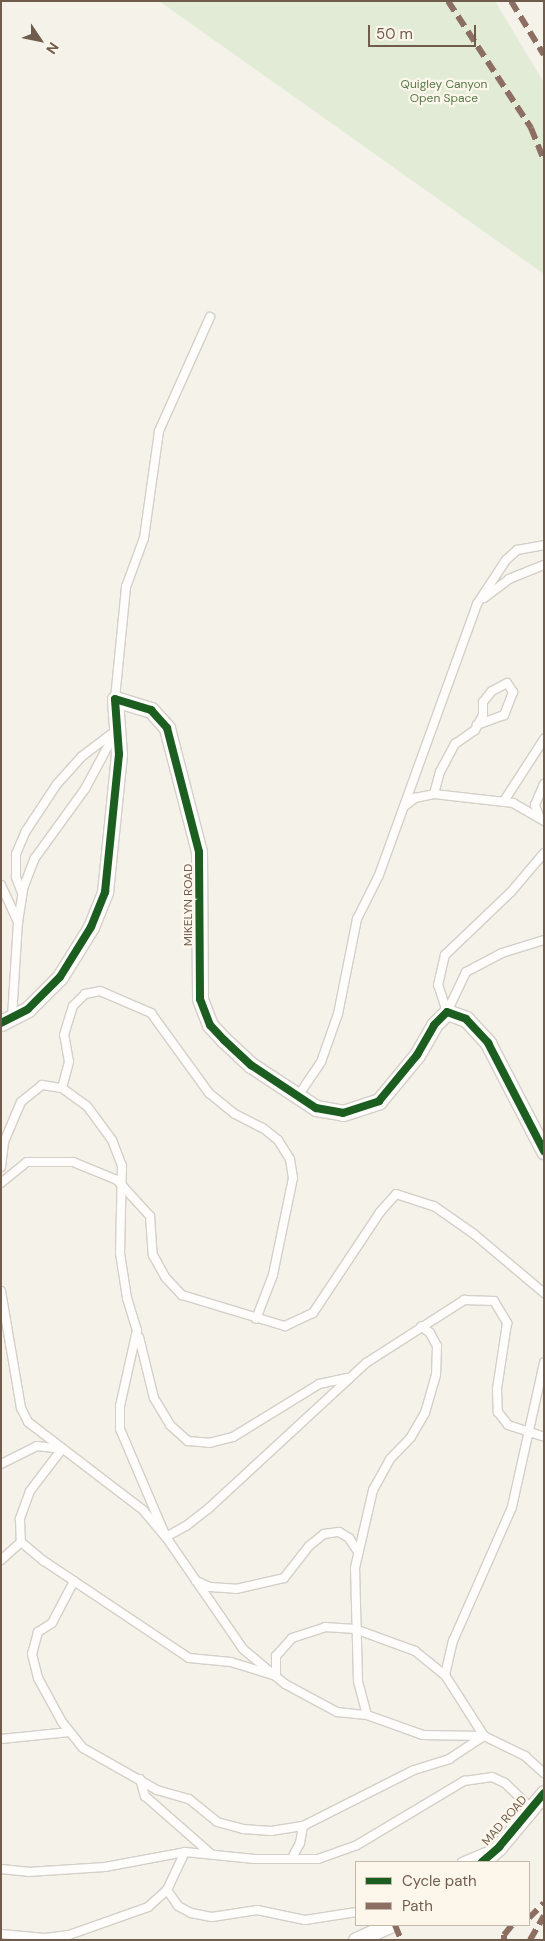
<!DOCTYPE html>
<style>
body{margin:0}
#map{position:relative;width:545px;height:1941px;overflow:hidden;background:#f5f2ea;font-family:"DM Sans",sans-serif}
div>[style]{position:absolute}
.green>*{inset:0;background:#e1ebd6}
.roads{filter:drop-shadow(1px 0 #d4cfc8) drop-shadow(-1px 0 #d4cfc8) drop-shadow(0 1px #d4cfc8) drop-shadow(0 -1px #d4cfc8)}
.service>*{height:8px;margin:-4px;padding:0 4px;transform-origin:4px;border-radius:4px;background:#fefdfc}
.minor>*{height:15px;margin:-7.5px;padding:0 7.5px;transform-origin:7.5px;border-radius:7.5px;background:#fefdfc}
.quiet>*{height:6px;margin-top:-3px;transform-origin:0;background:repeating-linear-gradient(90deg,#8d6e63 0 12px,transparent 0 18px)}
.cycleway>*{height:8px;margin:-4px;padding:0 4px;transform-origin:4px;border-radius:4px;background:#1b5e20}
span{translate:-50% -50%;white-space:nowrap;text-align:center;line-height:1.15;-webkit-text-stroke:4.5px #fdf7eb;paint-order:stroke}
.park-label{font-size:12px;color:#547a49}
.street-label{font-size:12px;color:#705c4d}
.frame{position:absolute;inset:0;border:2px solid #705c4d;pointer-events:none}
.legend{position:absolute;left:355px;top:1861px;width:175px;height:65px;box-sizing:border-box;background:#fdf7eb;border:1px solid #c5b9ac;margin:0;padding:6px 9px;list-style:none;font-size:15px;color:#705c4d}
.legend li{display:flex;align-items:center;gap:10px;height:25px}
.legend b{width:25px;border:1px solid #c5b9ac}
.north{position:absolute;left:15px;top:15px;width:50px;height:50px;-webkit-text-stroke:4px #fdf7eb;paint-order:stroke;rotate:124deg;font-size:14px;font-weight:700;line-height:20px;text-align:center;color:#705c4d}
.north::after{content:'';display:block;margin:auto;width:18px;height:22px;background:#705c4d;clip-path:polygon(50% 0,100% 100%,50% 72%,0 100%)}
.scale{position:absolute;left:368px;top:25px;width:108px;height:22px;box-sizing:border-box;border:2px solid #705c4d;border-top:0;padding-left:6px;font-size:15px;line-height:18px;white-space:nowrap;color:#705c4d;-webkit-text-stroke:4px #fdf7eb;paint-order:stroke}
</style>
<div id="map">
<div class="green">
<div style="clip-path:polygon(159px 1px,495px 1px,544px 83px,544px 274px)"></div>
</div>
<div class="roads">
<div class="service">
<div style="left:484px;top:598px;width:31px;rotate:-37deg"></div>
<div style="left:509px;top:579px;width:38px;rotate:-22deg"></div>
<div style="left:115px;top:699px;width:113px;rotate:-84.4deg"></div>
<div style="left:126px;top:587px;width:52px;rotate:-69.8deg"></div>
<div style="left:144px;top:538px;width:108px;rotate:-82deg"></div>
<div style="left:159px;top:431px;width:125px;rotate:-65.9deg"></div>
<div style="left:434px;top:794px;width:23px;rotate:-75deg"></div>
<div style="left:440px;top:772px;width:32px;rotate:-62deg"></div>
<div style="left:455px;top:744px;width:24px;rotate:-35deg"></div>
<div style="left:475px;top:730px;width:17px;rotate:-62deg"></div>
<div style="left:483px;top:715px;width:13px;rotate:-90deg"></div>
<div style="left:483px;top:702px;width:14px;rotate:-51deg"></div>
<div style="left:492px;top:691px;width:17px;rotate:-28deg"></div>
<div style="left:507px;top:683px;width:11px;rotate:56deg"></div>
<div style="left:513px;top:692px;width:25px;rotate:111deg"></div>
<div style="left:504px;top:715px;width:29px;rotate:160deg"></div>
<div style="left:504px;top:801px;width:74px;rotate:-57.2deg"></div>
<div style="left:405px;top:806px;width:13px;rotate:-39deg"></div>
<div style="left:415px;top:798px;width:19px;rotate:-12deg"></div>
<div style="left:434px;top:794px;width:80px;rotate:6.5deg"></div>
<div style="left:513px;top:803px;width:36px;rotate:30deg"></div>
<div style="left:539px;top:816px;width:12px;rotate:-110deg"></div>
<div style="left:535px;top:805px;width:23px;rotate:-67deg"></div>
<div style="left:1px;top:885px;width:41px;rotate:65.3deg"></div>
<div style="left:22px;top:893px;width:17px;rotate:-111deg"></div>
<div style="left:16px;top:877px;width:23px;rotate:-90deg"></div>
<div style="left:16px;top:854px;width:25px;rotate:-67deg"></div>
<div style="left:26px;top:831px;width:56px;rotate:-56.6deg"></div>
<div style="left:57px;top:784px;width:36px;rotate:-48deg"></div>
<div style="left:81px;top:757px;width:41px;rotate:-37.1deg"></div>
<div style="left:447px;top:1012px;width:28px;rotate:-108deg"></div>
<div style="left:438px;top:985px;width:31px;rotate:-77deg"></div>
<div style="left:445px;top:955px;width:91px;rotate:-43.7deg"></div>
<div style="left:511px;top:892px;width:51px;rotate:-49.8deg"></div>
<div style="left:447px;top:1012px;width:44px;rotate:-64.6deg"></div>
<div style="left:466px;top:972px;width:41px;rotate:-27.8deg"></div>
<div style="left:502px;top:953px;width:44px;rotate:-17.2deg"></div>
<div style="left:12px;top:1017px;width:95px;rotate:-86.4deg"></div>
<div style="left:18px;top:922px;width:36px;rotate:-81deg"></div>
<div style="left:24px;top:886px;width:30px;rotate:-69deg"></div>
<div style="left:35px;top:858px;width:85px;rotate:-54.1deg"></div>
<div style="left:85px;top:789px;width:64px;rotate:-61.8deg"></div>
<div style="left:62px;top:1088px;width:27px;rotate:-75deg"></div>
<div style="left:69px;top:1062px;width:27px;rotate:-100deg"></div>
<div style="left:64px;top:1035px;width:30px;rotate:-73deg"></div>
<div style="left:73px;top:1006px;width:17px;rotate:-45deg"></div>
<div style="left:85px;top:994px;width:15px;rotate:-11deg"></div>
<div style="left:100px;top:991px;width:56px;rotate:23.3deg"></div>
<div style="left:151px;top:1013px;width:99px;rotate:54.1deg"></div>
<div style="left:209px;top:1093px;width:33px;rotate:39deg"></div>
<div style="left:235px;top:1114px;width:31px;rotate:27deg"></div>
<div style="left:263px;top:1128px;width:19px;rotate:39deg"></div>
<div style="left:278px;top:1140px;width:22px;rotate:58deg"></div>
<div style="left:290px;top:1159px;width:19px;rotate:81deg"></div>
<div style="left:293px;top:1178px;width:99px;rotate:101.7deg"></div>
<div style="left:273px;top:1275px;width:47px;rotate:111.1deg"></div>
<div style="left:298px;top:1096px;width:41px;rotate:-55.9deg"></div>
<div style="left:321px;top:1062px;width:51px;rotate:-70.5deg"></div>
<div style="left:338px;top:1014px;width:97px;rotate:-78.7deg"></div>
<div style="left:357px;top:919px;width:49px;rotate:-63.4deg"></div>
<div style="left:379px;top:875px;width:288px;rotate:-70.1deg"></div>
<div style="left:477px;top:604px;width:53px;rotate:-56.6deg"></div>
<div style="left:506px;top:560px;width:15px;rotate:-42deg"></div>
<div style="left:517px;top:550px;width:27px;rotate:-10deg"></div>
<div style="left:1px;top:1167px;width:25px;rotate:-83deg"></div>
<div style="left:4px;top:1142px;width:43px;rotate:-67deg"></div>
<div style="left:21px;top:1102px;width:27px;rotate:-39deg"></div>
<div style="left:42px;top:1085px;width:20px;rotate:9deg"></div>
<div style="left:62px;top:1088px;width:31px;rotate:36deg"></div>
<div style="left:87px;top:1106px;width:42px;rotate:53.7deg"></div>
<div style="left:112px;top:1140px;width:28px;rotate:69deg"></div>
<div style="left:122px;top:1166px;width:87px;rotate:91.3deg"></div>
<div style="left:120px;top:1253px;width:46px;rotate:81.2deg"></div>
<div style="left:127px;top:1298px;width:34px;rotate:73deg"></div>
<div style="left:137px;top:1330px;width:78px;rotate:102.6deg"></div>
<div style="left:120px;top:1406px;width:23px;rotate:90deg"></div>
<div style="left:120px;top:1429px;width:117px;rotate:66.9deg"></div>
<div style="left:166px;top:1537px;width:23px;rotate:-29deg"></div>
<div style="left:186px;top:1526px;width:29px;rotate:-38deg"></div>
<div style="left:209px;top:1508px;width:214px;rotate:-42.7deg"></div>
<div style="left:366px;top:1363px;width:117px;rotate:-32.7deg"></div>
<div style="left:464px;top:1300px;width:30px;rotate:2deg"></div>
<div style="left:494px;top:1301px;width:26px;rotate:59deg"></div>
<div style="left:507px;top:1323px;width:67px;rotate:98.6deg"></div>
<div style="left:497px;top:1389px;width:23px;rotate:88deg"></div>
<div style="left:498px;top:1412px;width:16px;rotate:52deg"></div>
<div style="left:508px;top:1425px;width:38px;rotate:18deg"></div>
<div style="left:1px;top:1183px;width:33px;rotate:-39deg"></div>
<div style="left:27px;top:1162px;width:46px"></div>
<div style="left:73px;top:1162px;width:48px;rotate:22.2deg"></div>
<div style="left:117px;top:1180px;width:49px;rotate:47.5deg"></div>
<div style="left:150px;top:1216px;width:39px;rotate:86deg"></div>
<div style="left:153px;top:1255px;width:25px;rotate:61deg"></div>
<div style="left:165px;top:1277px;width:25px;rotate:47deg"></div>
<div style="left:182px;top:1295px;width:108px;rotate:16.8deg"></div>
<div style="left:285px;top:1326px;width:31px;rotate:-25deg"></div>
<div style="left:313px;top:1313px;width:121px;rotate:-56.4deg"></div>
<div style="left:380px;top:1212px;width:24px;rotate:-48deg"></div>
<div style="left:396px;top:1194px;width:40px;rotate:18deg"></div>
<div style="left:434px;top:1206px;width:49px;rotate:35deg"></div>
<div style="left:474px;top:1234px;width:92px;rotate:40.1deg"></div>
<div style="left:1px;top:1291px;width:119px;rotate:80.3deg"></div>
<div style="left:21px;top:1408px;width:16px;rotate:63deg"></div>
<div style="left:28px;top:1422px;width:145px;rotate:37.4deg"></div>
<div style="left:143px;top:1510px;width:35px;rotate:50deg"></div>
<div style="left:166px;top:1537px;width:136px;rotate:55.5deg"></div>
<div style="left:243px;top:1649px;width:55px;rotate:39.8deg"></div>
<div style="left:285px;top:1684px;width:59px;rotate:28.3deg"></div>
<div style="left:337px;top:1712px;width:30px;rotate:6deg"></div>
<div style="left:367px;top:1715px;width:59px;rotate:19.7deg"></div>
<div style="left:423px;top:1735px;width:61px;rotate:0.9deg"></div>
<div style="left:484px;top:1736px;width:46px;rotate:26deg"></div>
<div style="left:525px;top:1756px;width:25px;rotate:42deg"></div>
<div style="left:139px;top:1337px;width:63px;rotate:76.2deg"></div>
<div style="left:154px;top:1398px;width:31px;rotate:59deg"></div>
<div style="left:170px;top:1425px;width:24px;rotate:42deg"></div>
<div style="left:188px;top:1441px;width:21px;rotate:5deg"></div>
<div style="left:209px;top:1443px;width:25px;rotate:-14deg"></div>
<div style="left:233px;top:1437px;width:101px;rotate:-31.6deg"></div>
<div style="left:319px;top:1384px;width:29px;rotate:-12deg"></div>
<div style="left:62px;top:1449px;width:53px;rotate:127.3deg"></div>
<div style="left:30px;top:1491px;width:30px;rotate:110deg"></div>
<div style="left:20px;top:1519px;width:23px;rotate:88deg"></div>
<div style="left:21px;top:1542px;width:30px;rotate:40deg"></div>
<div style="left:44px;top:1561px;width:174px;rotate:33.8deg"></div>
<div style="left:189px;top:1658px;width:42px;rotate:5.4deg"></div>
<div style="left:231px;top:1662px;width:47px;rotate:17.3deg"></div>
<div style="left:276px;top:1676px;width:20px;rotate:-90deg"></div>
<div style="left:276px;top:1656px;width:24px;rotate:-48deg"></div>
<div style="left:292px;top:1638px;width:35px;rotate:-18deg"></div>
<div style="left:325px;top:1627px;width:30px;rotate:4deg"></div>
<div style="left:355px;top:1629px;width:64px;rotate:20.1deg"></div>
<div style="left:415px;top:1651px;width:38px;rotate:39deg"></div>
<div style="left:1px;top:1464px;width:40px;rotate:-26.6deg"></div>
<div style="left:37px;top:1446px;width:23px;rotate:7deg"></div>
<div style="left:1px;top:1560px;width:27px;rotate:-42deg"></div>
<div style="left:74px;top:1581px;width:47px;rotate:117.6deg"></div>
<div style="left:52px;top:1623px;width:17px;rotate:147deg"></div>
<div style="left:38px;top:1632px;width:23px;rotate:105deg"></div>
<div style="left:32px;top:1654px;width:25px;rotate:76deg"></div>
<div style="left:38px;top:1678px;width:50px;rotate:61.4deg"></div>
<div style="left:62px;top:1722px;width:33px;rotate:51deg"></div>
<div style="left:83px;top:1748px;width:85px;rotate:29.6deg"></div>
<div style="left:157px;top:1790px;width:33px;rotate:16deg"></div>
<div style="left:189px;top:1799px;width:36px;rotate:39deg"></div>
<div style="left:217px;top:1822px;width:27px;rotate:15deg"></div>
<div style="left:243px;top:1829px;width:28px;rotate:4deg"></div>
<div style="left:271px;top:1831px;width:32px;rotate:-9deg"></div>
<div style="left:303px;top:1826px;width:124px;rotate:-26.8deg"></div>
<div style="left:414px;top:1770px;width:37px;rotate:-17deg"></div>
<div style="left:449px;top:1759px;width:42px;rotate:-33.3deg"></div>
<div style="left:196px;top:1581px;width:15px;rotate:23deg"></div>
<div style="left:210px;top:1587px;width:26px;rotate:4deg"></div>
<div style="left:236px;top:1589px;width:49px;rotate:-12.9deg"></div>
<div style="left:284px;top:1578px;width:41px;rotate:-52deg"></div>
<div style="left:309px;top:1546px;width:19px;rotate:-39deg"></div>
<div style="left:324px;top:1534px;width:15px;rotate:-8deg"></div>
<div style="left:339px;top:1532px;width:12px;rotate:31deg"></div>
<div style="left:349px;top:1538px;width:17px;rotate:57deg"></div>
<div style="left:367px;top:1715px;width:35px;rotate:-105deg"></div>
<div style="left:358px;top:1681px;width:113px;rotate:-91.5deg"></div>
<div style="left:355px;top:1568px;width:80px;rotate:-77deg"></div>
<div style="left:373px;top:1490px;width:35px;rotate:-61deg"></div>
<div style="left:390px;top:1459px;width:30px;rotate:-46deg"></div>
<div style="left:411px;top:1437px;width:28px;rotate:-60deg"></div>
<div style="left:425px;top:1413px;width:40px;rotate:-74deg"></div>
<div style="left:436px;top:1375px;width:29px;rotate:-88deg"></div>
<div style="left:437px;top:1346px;width:15px;rotate:-118deg"></div>
<div style="left:430px;top:1333px;width:11px;rotate:-142deg"></div>
<div style="left:484px;top:1736px;width:72px;rotate:-122.6deg"></div>
<div style="left:445px;top:1675px;width:35px;rotate:-77deg"></div>
<div style="left:453px;top:1641px;width:146px;rotate:-66.2deg"></div>
<div style="left:512px;top:1507px;width:148px;rotate:-77.5deg"></div>
<div style="left:1px;top:1739px;width:69px;rotate:-5.8deg"></div>
<div style="left:140px;top:1779px;width:18px;rotate:74deg"></div>
<div style="left:145px;top:1796px;width:88px;rotate:41.3deg"></div>
<div style="left:292px;top:1858px;width:17px;rotate:-62deg"></div>
<div style="left:300px;top:1843px;width:17px;rotate:-80deg"></div>
<div style="left:462px;top:1862px;width:28px;rotate:-23deg"></div>
<div style="left:1px;top:1869px;width:27px;rotate:6deg"></div>
<div style="left:28px;top:1872px;width:77px;rotate:-3.7deg"></div>
<div style="left:105px;top:1867px;width:81px;rotate:-10.6deg"></div>
<div style="left:185px;top:1852px;width:70px;rotate:5.7deg"></div>
<div style="left:255px;top:1859px;width:63px"></div>
<div style="left:318px;top:1859px;width:41px;rotate:-19.7deg"></div>
<div style="left:357px;top:1845px;width:125px;rotate:-30.9deg"></div>
<div style="left:464px;top:1781px;width:28px;rotate:-8deg"></div>
<div style="left:492px;top:1777px;width:14px;rotate:25deg"></div>
<div style="left:505px;top:1783px;width:36px;rotate:44deg"></div>
<div style="left:167px;top:1890px;width:19px;rotate:55deg"></div>
<div style="left:178px;top:1906px;width:15px;rotate:28deg"></div>
<div style="left:191px;top:1913px;width:21px;rotate:11deg"></div>
<div style="left:212px;top:1917px;width:46px;rotate:-8.8deg"></div>
<div style="left:257px;top:1910px;width:49px;rotate:11.8deg"></div>
<div style="left:305px;top:1920px;width:52px;rotate:-8.9deg"></div>
<div style="left:1px;top:1934px;width:44px;rotate:5.2deg"></div>
<div style="left:45px;top:1938px;width:24px;rotate:-7deg"></div>
<div style="left:69px;top:1935px;width:84px;rotate:-19.5deg"></div>
<div style="left:148px;top:1907px;width:25px;rotate:-42deg"></div>
<div style="left:167px;top:1890px;width:42px;rotate:-64.7deg"></div>
</div>
<div class="minor">
<div style="left:1px;top:1023px;width:30px;rotate:-27deg"></div>
<div style="left:28px;top:1009px;width:45px;rotate:-45deg"></div>
<div style="left:60px;top:977px;width:59px;rotate:-58.2deg"></div>
<div style="left:91px;top:927px;width:38px;rotate:-68deg"></div>
<div style="left:105px;top:892px;width:139px;rotate:-84.2deg"></div>
<div style="left:119px;top:754px;width:55px;rotate:-94.2deg"></div>
<div style="left:115px;top:699px;width:38px;rotate:17deg"></div>
<div style="left:151px;top:710px;width:24px;rotate:48deg"></div>
<div style="left:167px;top:728px;width:128px;rotate:75.5deg"></div>
<div style="left:199px;top:852px;width:147px;rotate:89.6deg"></div>
<div style="left:200px;top:999px;width:28px;rotate:69deg"></div>
<div style="left:210px;top:1025px;width:21px;rotate:47deg"></div>
<div style="left:224px;top:1040px;width:37px;rotate:43deg"></div>
<div style="left:251px;top:1065px;width:78px;rotate:33.5deg"></div>
<div style="left:316px;top:1108px;width:27px;rotate:10deg"></div>
<div style="left:343px;top:1113px;width:38px;rotate:-18deg"></div>
<div style="left:379px;top:1101px;width:60px;rotate:-50.4deg"></div>
<div style="left:417px;top:1055px;width:34px;rotate:-60deg"></div>
<div style="left:434px;top:1025px;width:18px;rotate:-45deg"></div>
<div style="left:447px;top:1012px;width:20px;rotate:20deg"></div>
<div style="left:466px;top:1019px;width:33px;rotate:47deg"></div>
<div style="left:488px;top:1043px;width:122px;rotate:62.6deg"></div>
<div style="left:482px;top:1862px;width:23px;rotate:-41deg"></div>
<div style="left:499px;top:1847px;width:70px;rotate:-50.2deg"></div>
<div style="left:356px;top:1940px;width:37px;rotate:-24deg"></div>
</div>
</div>
<div class="quiet">
<div style="left:448px;top:1px;width:152px;rotate:56.8deg"></div>
<div style="left:531px;top:128px;width:35px;rotate:68deg"></div>
<div style="left:511px;top:1px;width:63px;rotate:58.6deg"></div>
<div style="left:529px;top:1918px;width:21px;rotate:-45deg"></div>
<div style="left:395px;top:1925px;width:16px;rotate:68deg"></div>
<div style="left:504px;top:1940px;width:5px;rotate:-90deg"></div>
<div style="left:504px;top:1935px;width:13px;rotate:-51deg"></div>
<div style="left:530px;top:1940px;width:28px;rotate:-60deg"></div>
</div>
<div class="cycleway">
<div style="left:1px;top:1023px;width:30px;rotate:-27deg"></div>
<div style="left:28px;top:1009px;width:45px;rotate:-45deg"></div>
<div style="left:60px;top:977px;width:59px;rotate:-58.2deg"></div>
<div style="left:91px;top:927px;width:38px;rotate:-68deg"></div>
<div style="left:105px;top:892px;width:139px;rotate:-84.2deg"></div>
<div style="left:119px;top:754px;width:55px;rotate:-94.2deg"></div>
<div style="left:115px;top:699px;width:38px;rotate:17deg"></div>
<div style="left:151px;top:710px;width:24px;rotate:48deg"></div>
<div style="left:167px;top:728px;width:128px;rotate:75.5deg"></div>
<div style="left:199px;top:852px;width:147px;rotate:89.6deg"></div>
<div style="left:200px;top:999px;width:28px;rotate:69deg"></div>
<div style="left:210px;top:1025px;width:21px;rotate:47deg"></div>
<div style="left:224px;top:1040px;width:37px;rotate:43deg"></div>
<div style="left:251px;top:1065px;width:78px;rotate:33.5deg"></div>
<div style="left:316px;top:1108px;width:27px;rotate:10deg"></div>
<div style="left:343px;top:1113px;width:38px;rotate:-18deg"></div>
<div style="left:379px;top:1101px;width:60px;rotate:-50.4deg"></div>
<div style="left:417px;top:1055px;width:34px;rotate:-60deg"></div>
<div style="left:434px;top:1025px;width:18px;rotate:-45deg"></div>
<div style="left:447px;top:1012px;width:20px;rotate:20deg"></div>
<div style="left:466px;top:1019px;width:33px;rotate:47deg"></div>
<div style="left:488px;top:1043px;width:122px;rotate:62.6deg"></div>
<div style="left:482px;top:1862px;width:23px;rotate:-41deg"></div>
<div style="left:499px;top:1847px;width:70px;rotate:-50.2deg"></div>
</div>
<div class="park-label">
<span style="left:444px;top:92px">Quigley Canyon<br>Open Space</span>
</div>
<div class="street-label">
<span style="left:189px;top:905px;rotate:-90deg">MIKELYN ROAD</span>
<span style="left:505px;top:1821px;rotate:-49deg">MAD ROAD</span>
</div>
<div class="frame"></div>
<ul class="legend">
<li><b style="height:6px;background:#1b5e20"></b>Cycle path</li>
<li><b style="height:6px;background:#8d6e63"></b>Path</li>
</ul>
<div class="north">N</div>
<div class="scale">50 m</div>
</div>
